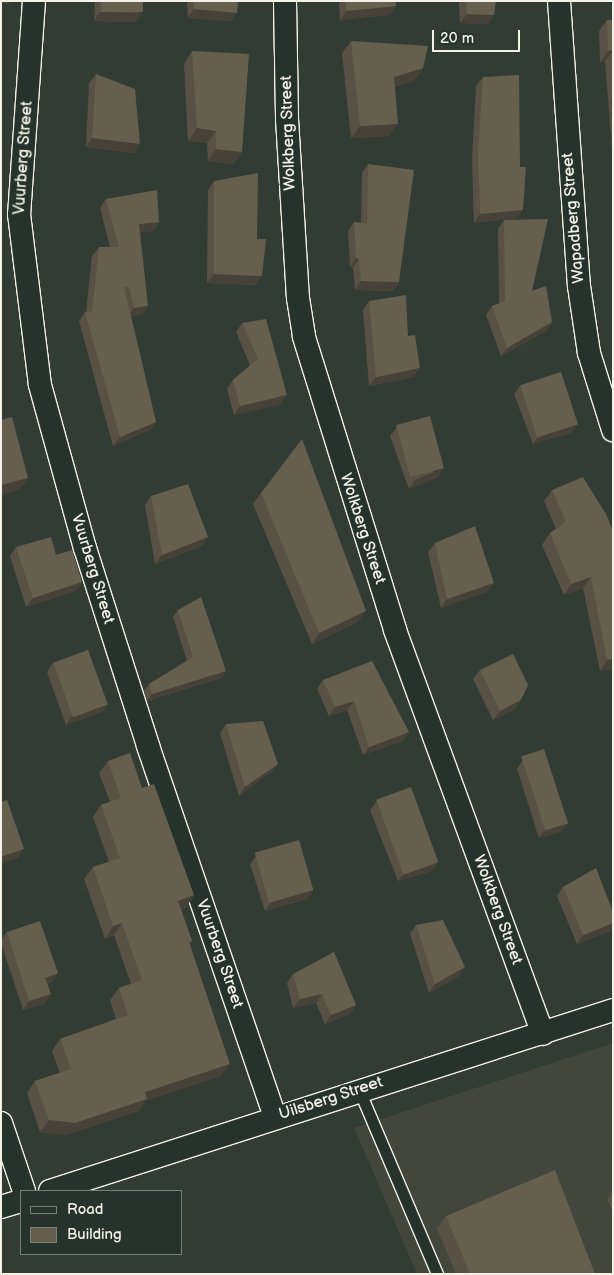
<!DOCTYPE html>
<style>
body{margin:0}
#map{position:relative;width:614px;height:1275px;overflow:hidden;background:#333c34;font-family:"Balsamiq Sans",sans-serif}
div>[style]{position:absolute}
.built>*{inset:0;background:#42463c}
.roads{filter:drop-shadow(1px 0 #f4f1e8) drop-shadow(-1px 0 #f4f1e8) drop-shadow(0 1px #f4f1e8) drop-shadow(0 -1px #f4f1e8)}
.service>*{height:11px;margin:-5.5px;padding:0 5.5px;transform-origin:5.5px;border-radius:5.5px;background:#26332d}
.minor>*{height:22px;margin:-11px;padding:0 11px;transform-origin:11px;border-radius:11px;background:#26332d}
.wall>*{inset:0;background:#575243}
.shaded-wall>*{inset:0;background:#474237}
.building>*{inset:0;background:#655f4e;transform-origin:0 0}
span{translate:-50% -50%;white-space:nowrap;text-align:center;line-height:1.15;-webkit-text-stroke:4.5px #26332d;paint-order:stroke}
.street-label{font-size:16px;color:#f4f1e8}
.frame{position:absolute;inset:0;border:2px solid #f4f1e8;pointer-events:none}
.legend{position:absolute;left:20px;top:1190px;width:162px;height:65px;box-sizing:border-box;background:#26332d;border:1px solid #787f78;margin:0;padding:6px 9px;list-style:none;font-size:15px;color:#f4f1e8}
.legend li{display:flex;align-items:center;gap:10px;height:25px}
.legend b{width:25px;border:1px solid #787f78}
.scale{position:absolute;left:432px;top:30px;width:88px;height:22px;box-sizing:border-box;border:2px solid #f4f1e8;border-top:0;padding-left:6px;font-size:15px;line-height:18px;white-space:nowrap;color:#f4f1e8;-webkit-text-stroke:4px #26332d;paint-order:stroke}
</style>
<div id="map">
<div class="built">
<div style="clip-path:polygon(613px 1043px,613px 1274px,417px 1274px,354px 1128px)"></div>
</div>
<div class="roads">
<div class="service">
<div style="left:359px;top:1090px;width:200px;rotate:67deg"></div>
</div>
<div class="minor">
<div style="left:34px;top:1px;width:214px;rotate:94deg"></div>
<div style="left:19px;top:214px;width:172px;rotate:83deg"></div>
<div style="left:40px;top:385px;width:169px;rotate:74.6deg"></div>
<div style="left:85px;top:548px;width:208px;rotate:72.3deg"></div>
<div style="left:148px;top:746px;width:392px;rotate:71.1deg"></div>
<div style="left:285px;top:1px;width:118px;rotate:89deg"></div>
<div style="left:287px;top:119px;width:179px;rotate:86.5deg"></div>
<div style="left:298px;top:298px;width:39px;rotate:81deg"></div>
<div style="left:304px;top:337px;width:307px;rotate:72.7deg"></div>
<div style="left:395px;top:630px;width:430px;rotate:69.9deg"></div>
<div style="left:559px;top:1px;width:286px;rotate:86deg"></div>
<div style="left:579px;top:286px;width:68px;rotate:81.5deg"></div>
<div style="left:589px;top:353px;width:81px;rotate:72.7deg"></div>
<div style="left:1px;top:1123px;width:72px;rotate:71.3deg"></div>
<div style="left:50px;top:1191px;width:591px;rotate:-17.82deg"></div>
<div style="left:1px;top:1207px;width:21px;rotate:-17deg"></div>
</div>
</div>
<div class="wall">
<div style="clip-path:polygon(95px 1px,143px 1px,136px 22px,94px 21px)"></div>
<div style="clip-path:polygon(187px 1px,238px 1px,231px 21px,188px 18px)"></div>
<div style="clip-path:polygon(339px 1px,395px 1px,396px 6px,389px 15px,340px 20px)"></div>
<div style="clip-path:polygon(459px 1px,496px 1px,488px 24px,460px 23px)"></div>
<div style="clip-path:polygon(607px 20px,613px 20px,613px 148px,612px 148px,605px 61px,600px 62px,599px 31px)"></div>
<div style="clip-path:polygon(351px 41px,423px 68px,414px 81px,394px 87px,389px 136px,351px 138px,342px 53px)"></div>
<div style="clip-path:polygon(192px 51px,242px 152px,233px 164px,208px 161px,207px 143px,188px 141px,184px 64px)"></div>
<div style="clip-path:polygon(96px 74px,134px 153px,86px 147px,89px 83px)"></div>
<div style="clip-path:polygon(483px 77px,520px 167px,523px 210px,517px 218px,474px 223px,472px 161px,476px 86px)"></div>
<div style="clip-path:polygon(368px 164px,399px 282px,393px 291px,355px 290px,353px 268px,350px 267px,348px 231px,354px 222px,361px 223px,362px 173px)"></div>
<div style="clip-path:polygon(214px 181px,257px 239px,256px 285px,207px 283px,208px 190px)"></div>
<div style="clip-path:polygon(106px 199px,159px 222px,153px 231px,140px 232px,142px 315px,131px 316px,156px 422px,150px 430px,113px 446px,79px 321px,85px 312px,86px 312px,92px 256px,99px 247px,110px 247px,100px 208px)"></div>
<div style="clip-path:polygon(504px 220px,532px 291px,552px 322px,546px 331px,501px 356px,486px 315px,492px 306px,499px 304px,498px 229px)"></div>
<div style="clip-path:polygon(369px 301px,408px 336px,414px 377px,369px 386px,363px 310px)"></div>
<div style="clip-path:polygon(242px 323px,281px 404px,234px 415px,227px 389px,233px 380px,250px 365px,236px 332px)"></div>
<div style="clip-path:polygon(520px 386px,578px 424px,571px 433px,533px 444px,514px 394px)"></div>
<div style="clip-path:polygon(397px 427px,438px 477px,409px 489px,390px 436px)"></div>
<div style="clip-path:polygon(552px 490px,613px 531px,613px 669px,600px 671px,583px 588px,564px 595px,542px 545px,550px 533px,556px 529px,544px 501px)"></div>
<div style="clip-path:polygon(261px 493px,358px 622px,312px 644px,253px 504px)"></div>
<div style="clip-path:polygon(151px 496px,208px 537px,202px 546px,155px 564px,145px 505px)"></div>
<div style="clip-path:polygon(435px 543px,487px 592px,441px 608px,428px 552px)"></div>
<div style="clip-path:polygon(16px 547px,56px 555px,76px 591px,26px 607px,10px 556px)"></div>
<div style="clip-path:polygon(178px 610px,226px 671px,221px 678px,147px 701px,144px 691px,149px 684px,187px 661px,173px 617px)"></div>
<div style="clip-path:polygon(53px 663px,108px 704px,102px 712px,66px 725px,47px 672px)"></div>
<div style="clip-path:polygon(480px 670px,515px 709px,493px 720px,473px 679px)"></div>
<div style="clip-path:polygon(323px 680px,409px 732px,403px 741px,363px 755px,347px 710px,329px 716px,317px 689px)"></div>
<div style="clip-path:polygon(226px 724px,278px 764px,271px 772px,239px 796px,220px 733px)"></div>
<div style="clip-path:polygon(523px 760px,568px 823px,561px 832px,539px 838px,517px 769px)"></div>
<div style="clip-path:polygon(108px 761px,142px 788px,194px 895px,186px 907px,181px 909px,192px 941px,189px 944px,221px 1076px,145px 1101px,139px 1111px,66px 1135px,40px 1132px,27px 1093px,35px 1081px,60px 1073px,52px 1051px,60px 1039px,116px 1019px,110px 1000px,119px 988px,131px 984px,114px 935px,105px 939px,84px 879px,93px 867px,109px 862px,93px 817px,101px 805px,110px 802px,99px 773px)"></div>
<div style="clip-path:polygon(377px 801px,432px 871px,398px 881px,370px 810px)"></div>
<div style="clip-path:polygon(256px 856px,313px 890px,307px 899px,265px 911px,250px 864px)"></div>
<div style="clip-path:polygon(563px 887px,613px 912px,613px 927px,610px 931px,577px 944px,557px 896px)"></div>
<div style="clip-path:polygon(416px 925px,459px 976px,429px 993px,410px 934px)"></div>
<div style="clip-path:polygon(7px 932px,58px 973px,51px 982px,47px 984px,51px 994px,45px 1003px,23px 1010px,1px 943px,1px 940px)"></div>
<div style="clip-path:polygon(293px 974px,356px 1005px,350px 1014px,325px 1024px,316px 1003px,293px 1008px,287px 983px)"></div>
<div style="clip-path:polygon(613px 1191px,613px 1212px,607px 1199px)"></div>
<div style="clip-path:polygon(446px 1216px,595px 1274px,456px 1274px,437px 1229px)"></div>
</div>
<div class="shaded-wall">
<div style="clip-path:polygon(1px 1px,11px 1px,9px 4px,1px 3px)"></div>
<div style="clip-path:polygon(396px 6px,389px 15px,340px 20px,346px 11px)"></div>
<div style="clip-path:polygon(194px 9px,237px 13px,231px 21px,188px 18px)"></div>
<div style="clip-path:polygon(100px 12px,143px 13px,136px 22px,94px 21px)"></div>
<div style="clip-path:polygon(467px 14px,494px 15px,488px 24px,460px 23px)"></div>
<div style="clip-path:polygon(608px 51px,613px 51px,605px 61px,600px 62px)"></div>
<div style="clip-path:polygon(423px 68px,414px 81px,385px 90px,394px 77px)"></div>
<div style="clip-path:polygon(398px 124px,389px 136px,351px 138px,360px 126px)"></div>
<div style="clip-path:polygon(197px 128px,216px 131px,207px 143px,188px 141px)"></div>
<div style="clip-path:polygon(92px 138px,140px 144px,134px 153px,86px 147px)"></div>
<div style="clip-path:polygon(216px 149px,242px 152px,233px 164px,208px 161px)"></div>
<div style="clip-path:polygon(523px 210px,517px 218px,474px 223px,480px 214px)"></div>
<div style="clip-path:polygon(159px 222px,153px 231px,133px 233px,139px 224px)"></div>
<div style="clip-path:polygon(356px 258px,359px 259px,353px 268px,350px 267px)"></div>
<div style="clip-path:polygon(214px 274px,262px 276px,256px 285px,207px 283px)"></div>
<div style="clip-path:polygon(361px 281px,399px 282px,393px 291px,355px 290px)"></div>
<div style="clip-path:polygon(148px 306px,142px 315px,128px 317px,134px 308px)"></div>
<div style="clip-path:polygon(552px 322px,546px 331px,501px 356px,507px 348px)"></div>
<div style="clip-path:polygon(420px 368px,414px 377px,369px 386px,376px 377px)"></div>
<div style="clip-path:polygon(287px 395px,281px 404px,234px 415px,240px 406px)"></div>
<div style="clip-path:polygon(156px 422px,150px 430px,113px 446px,120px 437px)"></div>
<div style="clip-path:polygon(578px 424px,571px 433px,533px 444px,539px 435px)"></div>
<div style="clip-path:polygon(444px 468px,438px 477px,409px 489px,415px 480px)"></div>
<div style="clip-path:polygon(28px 478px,19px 490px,1px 495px,1px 485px)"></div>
<div style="clip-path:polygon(208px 537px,202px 546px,155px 564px,162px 555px)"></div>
<div style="clip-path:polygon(591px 577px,583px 588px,564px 595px,571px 584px)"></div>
<div style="clip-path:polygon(82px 582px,76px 591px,26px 607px,33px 598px)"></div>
<div style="clip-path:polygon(494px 583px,487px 592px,441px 608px,447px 599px)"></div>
<div style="clip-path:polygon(366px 611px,358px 622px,312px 644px,319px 633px)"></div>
<div style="clip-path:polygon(613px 659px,613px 669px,600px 671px,607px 660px)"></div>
<div style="clip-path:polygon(226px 671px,221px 678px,147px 701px,152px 694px)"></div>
<div style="clip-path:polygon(521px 700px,515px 709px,493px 720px,500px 711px)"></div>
<div style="clip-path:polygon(354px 701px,347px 710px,329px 716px,335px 707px)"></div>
<div style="clip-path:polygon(108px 704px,102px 712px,66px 725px,72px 716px)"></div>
<div style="clip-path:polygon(409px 732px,403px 741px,363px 755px,369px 747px)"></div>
<div style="clip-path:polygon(278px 764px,271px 772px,239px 796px,245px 787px)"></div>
<div style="clip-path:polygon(568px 823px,561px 832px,539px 838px,545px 829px)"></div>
<div style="clip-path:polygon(24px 849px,18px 858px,1px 863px,1px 857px)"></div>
<div style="clip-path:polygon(438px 862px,432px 871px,398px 881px,405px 872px)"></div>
<div style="clip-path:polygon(313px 890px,307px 899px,265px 911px,271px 902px)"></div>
<div style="clip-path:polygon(194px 895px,186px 907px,170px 913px,178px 901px)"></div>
<div style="clip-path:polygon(122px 923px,114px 935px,105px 939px,113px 926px)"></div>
<div style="clip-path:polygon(613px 923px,613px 927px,610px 931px,577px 944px,583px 935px)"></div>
<div style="clip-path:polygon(465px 967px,459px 976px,429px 993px,435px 984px)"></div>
<div style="clip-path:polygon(58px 973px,51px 982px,39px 987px,45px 978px)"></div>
<div style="clip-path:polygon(51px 994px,45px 1003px,23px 1010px,29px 1001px)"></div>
<div style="clip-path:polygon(322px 994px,316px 1003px,293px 1008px,300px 999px)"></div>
<div style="clip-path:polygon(356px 1005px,350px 1014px,325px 1024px,331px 1015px)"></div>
<div style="clip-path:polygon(230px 1064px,221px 1076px,145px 1101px,139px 1111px,66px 1135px,40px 1132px,49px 1120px,145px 1092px)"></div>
</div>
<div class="building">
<div style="left:101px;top:1px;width:42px;height:11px"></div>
<div style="clip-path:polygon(194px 1px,238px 1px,237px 13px,194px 9px)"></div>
<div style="clip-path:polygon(346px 1px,395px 1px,396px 6px,346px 11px)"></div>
<div style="clip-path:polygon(466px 1px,496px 1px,494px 15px,467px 14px)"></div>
<div style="clip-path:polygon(607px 20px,613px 20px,613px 50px,608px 51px)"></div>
<div style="clip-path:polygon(351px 41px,428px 46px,423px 68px,394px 77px,398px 124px,360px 126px)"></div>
<div style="clip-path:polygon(192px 51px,249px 54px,242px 152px,216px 149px,216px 131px,197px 128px)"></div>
<div style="clip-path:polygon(96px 74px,135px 89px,140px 144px,92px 138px)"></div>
<div style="clip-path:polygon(519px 75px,520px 167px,526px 167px,523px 210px,480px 214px,478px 152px,483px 77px)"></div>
<div style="clip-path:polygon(368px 164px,414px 170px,399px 282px,361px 281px,359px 259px,356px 258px,354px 222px,367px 224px)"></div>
<div style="clip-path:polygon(258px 173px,257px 239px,266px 239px,262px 276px,214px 274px,214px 181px)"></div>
<div style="clip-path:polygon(157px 190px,159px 222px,139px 224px,148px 306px,134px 308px,129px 287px,124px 287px,156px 422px,120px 437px,85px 312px,92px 311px,99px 247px,119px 247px,106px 199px)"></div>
<div style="clip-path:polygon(548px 219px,532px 291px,546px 286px,552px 322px,507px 348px,492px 306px,505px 301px,504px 220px)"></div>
<div style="clip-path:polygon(406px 295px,408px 336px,415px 335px,420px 368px,376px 377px,369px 301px)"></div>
<div style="clip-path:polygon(266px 319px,287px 395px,240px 406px,233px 380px,258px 359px,242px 323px)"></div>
<div style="left:561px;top:372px;width:55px;height:43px;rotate:72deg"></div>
<div style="left:430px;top:416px;width:54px;height:35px;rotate:75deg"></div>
<div style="clip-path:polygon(12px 417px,28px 478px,1px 485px,1px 420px)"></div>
<div style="clip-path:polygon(302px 439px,366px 611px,319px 633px,261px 493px)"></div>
<div style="clip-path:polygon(583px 477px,606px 514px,613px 531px,613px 659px,607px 660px,591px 577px,571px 584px,550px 533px,566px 522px,552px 490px)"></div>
<div style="clip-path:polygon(188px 484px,208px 537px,162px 555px,151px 496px)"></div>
<div style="clip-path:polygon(475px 526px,494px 583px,447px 599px,435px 543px)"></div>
<div style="clip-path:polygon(51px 537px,56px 555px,72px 550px,82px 582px,33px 598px,16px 547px)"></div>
<div style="clip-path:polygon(201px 597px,226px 671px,152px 694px,149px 684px,193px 657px,178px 610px)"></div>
<div style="left:88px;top:650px;width:58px;height:37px;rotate:70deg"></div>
<div style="clip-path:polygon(513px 654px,528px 685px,521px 700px,500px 711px,480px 670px)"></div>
<div style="clip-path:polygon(372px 661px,409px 732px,369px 747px,354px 701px,335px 707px,323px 680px)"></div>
<div style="clip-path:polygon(263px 721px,278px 764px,245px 787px,226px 724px)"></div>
<div style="left:544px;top:749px;width:78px;height:24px;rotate:72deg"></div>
<div style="clip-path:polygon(130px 753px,142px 788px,154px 784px,194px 895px,178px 901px,192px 941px,189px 942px,230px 1064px,145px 1092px,147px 1099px,75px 1123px,49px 1120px,35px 1081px,71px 1069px,60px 1039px,128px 1015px,119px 988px,142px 980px,122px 923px,113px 926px,93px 867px,120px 858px,101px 805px,121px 798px,108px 761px)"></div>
<div style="left:411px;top:787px;width:80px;height:37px;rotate:70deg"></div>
<div style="clip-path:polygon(7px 800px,24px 849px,1px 857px,1px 802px)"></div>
<div style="left:299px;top:840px;width:52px;height:46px;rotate:74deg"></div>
<div style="clip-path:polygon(596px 868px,613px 912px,613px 923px,583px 935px,563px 887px)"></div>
<div style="clip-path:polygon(443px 920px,465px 967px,435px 984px,416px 925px)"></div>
<div style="clip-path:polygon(40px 921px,58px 973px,45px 978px,51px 994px,29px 1001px,7px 932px)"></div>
<div style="clip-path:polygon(334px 952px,356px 1005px,331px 1015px,322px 994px,300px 999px,293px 974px)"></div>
<div style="clip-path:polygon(555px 1170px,595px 1274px,470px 1274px,446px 1216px)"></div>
</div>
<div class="street-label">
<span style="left:289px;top:133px;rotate:-92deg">Wolkberg Street</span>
<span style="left:24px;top:158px;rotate:-86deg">Vuurberg Street</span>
<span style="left:574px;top:218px;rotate:-95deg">Wapadberg Street</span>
<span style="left:362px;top:529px;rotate:72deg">Wolkberg Street</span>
<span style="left:92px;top:569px;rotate:73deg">Vuurberg Street</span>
<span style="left:497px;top:910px;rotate:70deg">Wolkberg Street</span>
<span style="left:219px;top:954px;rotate:71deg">Vuurberg Street</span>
<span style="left:331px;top:1099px;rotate:-18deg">Uilsberg Street</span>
</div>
<div class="frame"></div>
<ul class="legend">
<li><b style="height:6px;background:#26332d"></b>Road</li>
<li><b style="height:14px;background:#655f4e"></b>Building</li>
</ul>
<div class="scale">20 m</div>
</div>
